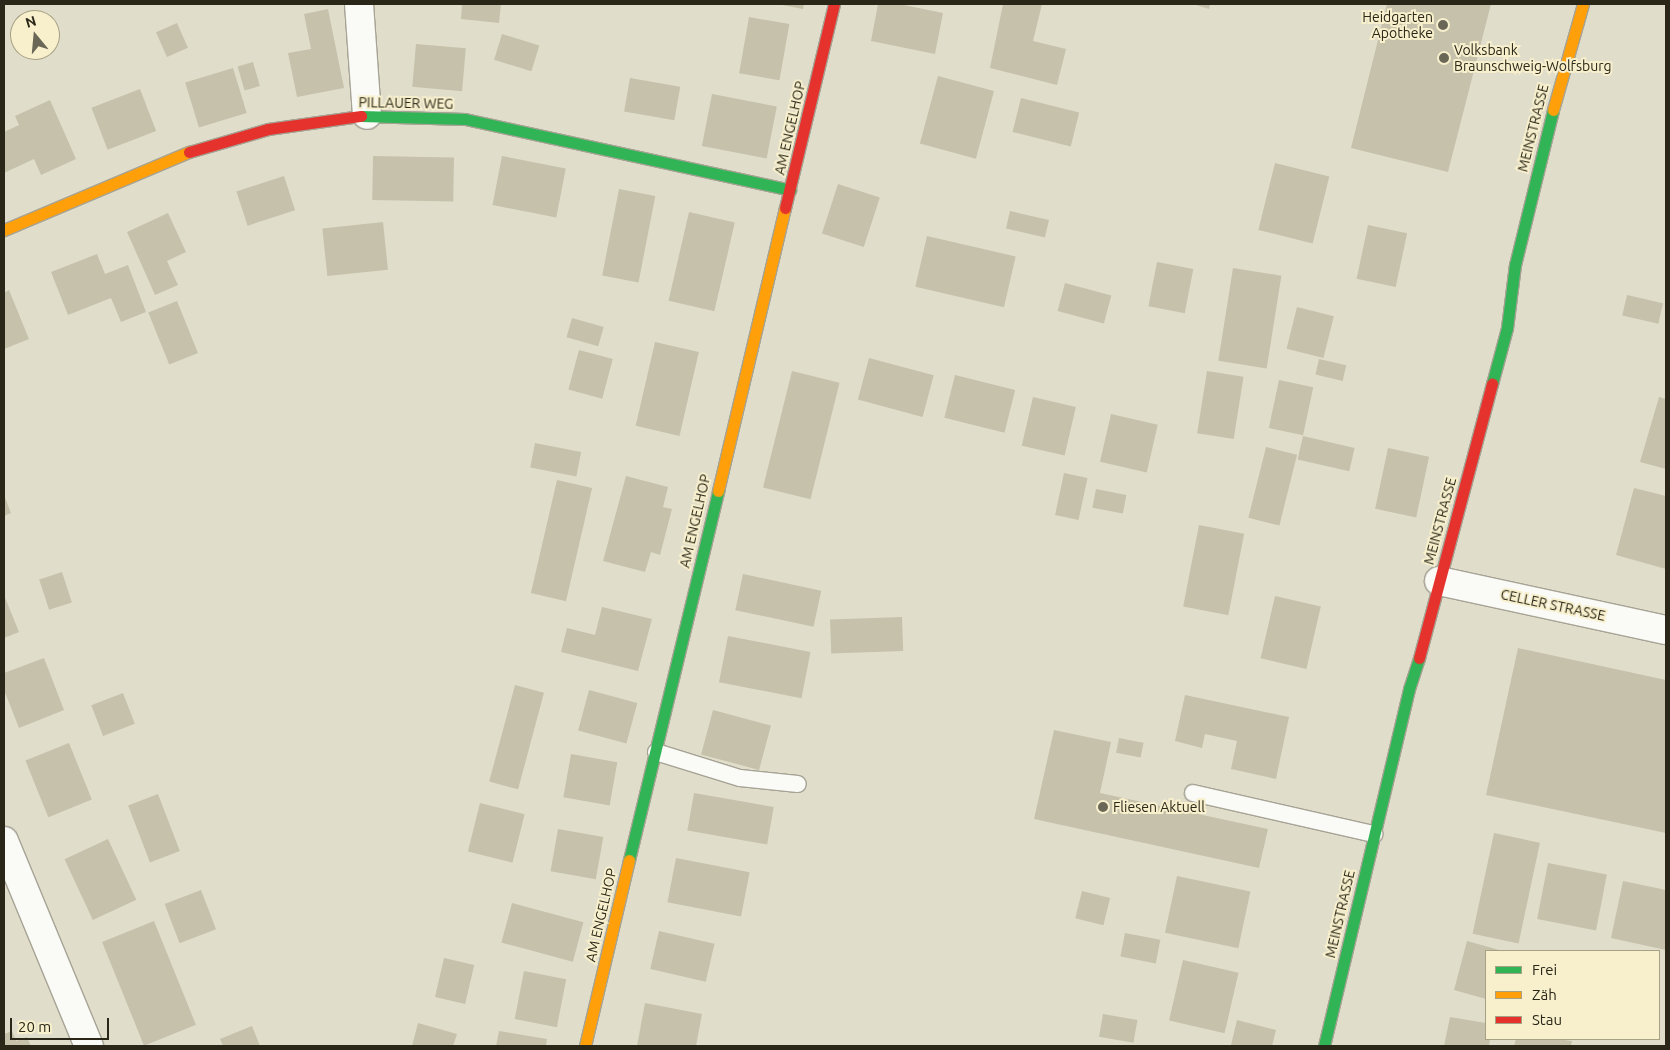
<!DOCTYPE html>
<meta charset="utf-8">
<style>
body{margin:0}
#map{position:relative;width:1670px;height:1050px;overflow:hidden;background:#e0ddca;font-family:Ubuntu,sans-serif}
div>[style]{position:absolute}
.building>*{inset:0;background:#c6c1aa;transform-origin:0 0}
.roads{filter:drop-shadow(1px 0 #a6a395) drop-shadow(-1px 0 #a6a395) drop-shadow(0 1px #a6a395) drop-shadow(0 -1px #a6a395)}
.lane>*{height:16px;margin:-8px;padding:0 8px;transform-origin:8px;border-radius:8px;background:#fafaf7}
.street>*{height:28px;margin:-14px;padding:0 14px;transform-origin:14px;border-radius:14px;background:#fafaf7}
.fast>*{height:11px;margin:-5.5px;padding:0 5.5px;transform-origin:5.5px;border-radius:5.5px;background:#30b455}
.slow>*{height:11px;margin:-5.5px;padding:0 5.5px;transform-origin:5.5px;border-radius:5.5px;background:#ff9f0a}
.jam>*{height:11px;margin:-5.5px;padding:0 5.5px;transform-origin:5.5px;border-radius:5.5px;background:#e5322d}
.dots>*{width:14px;height:14px;translate:-50% -50%;box-sizing:border-box;border:2px solid #f8f0cd;border-radius:50%}
span{translate:-50% -50%;white-space:nowrap;text-align:center;line-height:1.15;-webkit-text-stroke:4px #f8f0cd;paint-order:stroke}
.poi-label{font-size:14px;color:#2a2719}
.right{translate:-100% -50%;text-align:right}
.left{translate:0 -50%;text-align:left}
.street-label{font-size:14px;color:#2a2719}
.frame{position:absolute;inset:0;border:5px solid #2a2719;pointer-events:none}
.legend{position:absolute;left:1485px;top:950px;width:175px;height:90px;box-sizing:border-box;background:#f8f0cd;border:1px solid #a6a085;margin:0;padding:6px 9px;list-style:none;font-size:15px;color:#2a2719}
.legend li{display:flex;align-items:center;gap:10px;height:25px}
.legend b{width:25px;border:1px solid #a6a085}
.north{position:absolute;left:10px;top:10px;width:50px;height:50px;box-sizing:border-box;background:#f8f0cd;border:1px solid #a6a085;border-radius:50%;rotate:343deg;font-size:14px;font-weight:700;line-height:20px;text-align:center;color:#2a2719}
.north::after{content:'';display:block;margin:auto;width:18px;height:22px;background:#6a6757;clip-path:polygon(50% 0,100% 100%,50% 72%,0 100%)}
.scale{position:absolute;left:10px;top:1018px;width:99px;height:22px;box-sizing:border-box;border:2px solid #2a2719;border-top:0;padding-left:6px;font-size:15px;line-height:18px;white-space:nowrap;color:#2a2719;-webkit-text-stroke:4px #f8f0cd;paint-order:stroke}
</style>
<div id="map">
<div class="building">
<div style="clip-path:polygon(462px 4px,501px 4px,499px 23px,461px 19px)"></div>
<div style="clip-path:polygon(777px 4px,804px 4px,803px 9px)"></div>
<div style="clip-path:polygon(878px 4px,899px 4px,943px 13px,935px 54px,871px 41px)"></div>
<div style="clip-path:polygon(1003px 4px,1042px 4px,1033px 41px,1066px 49px,1057px 85px,990px 68px)"></div>
<div style="clip-path:polygon(1193px 4px,1210px 4px,1209px 9px)"></div>
<div style="clip-path:polygon(1387px 4px,1491px 4px,1448px 172px,1351px 148px)"></div>
<div style="clip-path:polygon(328px 9px,344px 88px,297px 97px,288px 53px,311px 49px,304px 14px)"></div>
<div style="left:749px;top:17px;width:41px;height:57px;rotate:10deg"></div>
<div style="left:177px;top:23px;width:27px;height:23px;rotate:66deg"></div>
<div style="left:502px;top:34px;width:39px;height:27px;rotate:17deg"></div>
<div style="left:416px;top:44px;width:50px;height:43px;rotate:5deg"></div>
<div style="left:253px;top:62px;width:25px;height:16px;rotate:74deg"></div>
<div style="left:233px;top:68px;width:47px;height:50px;rotate:73deg"></div>
<div style="left:938px;top:76px;width:58px;height:70px;rotate:15deg"></div>
<div style="left:630px;top:78px;width:51px;height:34px;rotate:10deg"></div>
<div style="left:140px;top:89px;width:45px;height:52px;rotate:69deg"></div>
<div style="left:712px;top:94px;width:66px;height:53px;rotate:11deg"></div>
<div style="left:1021px;top:98px;width:60px;height:35px;rotate:14deg"></div>
<div style="clip-path:polygon(50px 100px,76px 159px,41px 175px,34px 159px,4px 173px,4px 132px,19px 125px,15px 116px)"></div>
<div style="left:373px;top:156px;width:81px;height:44px;rotate:1deg"></div>
<div style="left:502px;top:156px;width:65px;height:50px;rotate:11deg"></div>
<div style="left:1275px;top:163px;width:56px;height:69px;rotate:14deg"></div>
<div style="left:284px;top:176px;width:36px;height:50px;rotate:72deg"></div>
<div style="left:838px;top:184px;width:44px;height:52px;rotate:18deg"></div>
<div style="left:619px;top:189px;width:37px;height:88px;rotate:11deg"></div>
<div style="left:1010px;top:211px;width:40px;height:18px;rotate:13deg"></div>
<div style="left:689px;top:212px;width:47px;height:91px;rotate:13deg"></div>
<div style="clip-path:polygon(168px 213px,186px 252px,167px 261px,178px 285px,155px 295px,127px 232px)"></div>
<div style="left:383px;top:222px;width:48px;height:61px;rotate:84deg"></div>
<div style="left:1368px;top:225px;width:40px;height:55px;rotate:12deg"></div>
<div style="left:927px;top:236px;width:91px;height:52px;rotate:13deg"></div>
<div style="clip-path:polygon(97px 254px,105px 274px,128px 265px,146px 312px,121px 322px,111px 298px,68px 315px,51px 272px)"></div>
<div style="left:1157px;top:262px;width:37px;height:45px;rotate:11deg"></div>
<div style="left:1233px;top:268px;width:49px;height:94px;rotate:9deg"></div>
<div style="left:1065px;top:283px;width:48px;height:29px;rotate:15deg"></div>
<div style="clip-path:polygon(9px 290px,29px 339px,4px 349px,4px 293px)"></div>
<div style="left:1627px;top:295px;width:37px;height:21px;rotate:13deg"></div>
<div style="left:177px;top:301px;width:56px;height:31px;rotate:68deg"></div>
<div style="left:1297px;top:307px;width:38px;height:43px;rotate:14deg"></div>
<div style="left:572px;top:318px;width:33px;height:20px;rotate:16deg"></div>
<div style="left:655px;top:342px;width:45px;height:86px;rotate:13deg"></div>
<div style="left:579px;top:350px;width:35px;height:41px;rotate:15deg"></div>
<div style="left:869px;top:358px;width:67px;height:43px;rotate:15deg"></div>
<div style="left:1319px;top:359px;width:28px;height:16px;rotate:13deg"></div>
<div style="left:792px;top:371px;width:49px;height:120px;rotate:14deg"></div>
<div style="left:1207px;top:371px;width:37px;height:63px;rotate:9deg"></div>
<div style="left:955px;top:375px;width:62px;height:44px;rotate:14deg"></div>
<div style="left:1279px;top:380px;width:35px;height:49px;rotate:12deg"></div>
<div style="left:1033px;top:397px;width:44px;height:50px;rotate:13deg"></div>
<div style="clip-path:polygon(1659px 397px,1666px 399px,1666px 469px,1640px 462px)"></div>
<div style="left:1111px;top:414px;width:48px;height:49px;rotate:13deg"></div>
<div style="left:1303px;top:436px;width:53px;height:24px;rotate:13deg"></div>
<div style="left:535px;top:443px;width:47px;height:25px;rotate:11deg"></div>
<div style="left:1266px;top:447px;width:32px;height:73px;rotate:14deg"></div>
<div style="left:1388px;top:448px;width:42px;height:62px;rotate:12deg"></div>
<div style="left:1064px;top:473px;width:24px;height:43px;rotate:12deg"></div>
<div style="clip-path:polygon(626px 476px,668px 487px,663px 507px,672px 509px,660px 555px,651px 552px,645px 572px,603px 561px)"></div>
<div style="left:557px;top:480px;width:36px;height:116px;rotate:13deg"></div>
<div style="clip-path:polygon(1634px 488px,1666px 496px,1666px 569px,1616px 555px)"></div>
<div style="left:1096px;top:489px;width:31px;height:19px;rotate:11deg"></div>
<div style="clip-path:polygon(4px 495px,11px 513px,4px 516px)"></div>
<div style="left:1199px;top:525px;width:46px;height:83px;rotate:11deg"></div>
<div style="left:62px;top:572px;width:32px;height:24px;rotate:72deg"></div>
<div style="left:743px;top:574px;width:80px;height:37px;rotate:12deg"></div>
<div style="clip-path:polygon(4px 595px,19px 632px,4px 638px)"></div>
<div style="left:1275px;top:596px;width:47px;height:64px;rotate:13deg"></div>
<div style="clip-path:polygon(602px 607px,652px 619px,638px 671px,561px 652px,567px 628px,595px 635px)"></div>
<div style="left:902px;top:617px;width:34px;height:72px;rotate:88deg"></div>
<div style="left:728px;top:636px;width:84px;height:47px;rotate:11deg"></div>
<div style="clip-path:polygon(1518px 648px,1666px 680px,1666px 833px,1486px 795px)"></div>
<div style="clip-path:polygon(44px 658px,64px 710px,19px 728px,4px 690px,4px 673px)"></div>
<div style="left:515px;top:685px;width:30px;height:100px;rotate:15deg"></div>
<div style="left:589px;top:690px;width:50px;height:42px;rotate:15deg"></div>
<div style="left:123px;top:693px;width:33px;height:34px;rotate:69deg"></div>
<div style="clip-path:polygon(1185px 695px,1289px 717px,1276px 779px,1231px 769px,1237px 741px,1205px 734px,1202px 748px,1175px 741px)"></div>
<div style="left:713px;top:710px;width:60px;height:46px;rotate:15deg"></div>
<div style="clip-path:polygon(1054px 730px,1111px 742px,1100px 793px,1268px 829px,1259px 868px,1034px 819px)"></div>
<div style="left:1119px;top:738px;width:25px;height:15px;rotate:11deg"></div>
<div style="left:69px;top:743px;width:61px;height:47px;rotate:68deg"></div>
<div style="left:571px;top:754px;width:47px;height:44px;rotate:10deg"></div>
<div style="left:694px;top:793px;width:81px;height:38px;rotate:10deg"></div>
<div style="left:158px;top:794px;width:61px;height:32px;rotate:69deg"></div>
<div style="left:480px;top:803px;width:46px;height:50px;rotate:14deg"></div>
<div style="left:558px;top:829px;width:46px;height:43px;rotate:10deg"></div>
<div style="left:1494px;top:833px;width:47px;height:103px;rotate:12deg"></div>
<div style="left:108px;top:839px;width:67px;height:48px;rotate:65deg"></div>
<div style="left:676px;top:858px;width:75px;height:45px;rotate:11deg"></div>
<div style="left:1548px;top:863px;width:60px;height:57px;rotate:11deg"></div>
<div style="left:1177px;top:876px;width:75px;height:58px;rotate:12deg"></div>
<div style="clip-path:polygon(1623px 881px,1666px 890px,1666px 950px,1611px 938px)"></div>
<div style="left:201px;top:890px;width:42px;height:39px;rotate:69deg"></div>
<div style="left:1082px;top:891px;width:29px;height:28px;rotate:14deg"></div>
<div style="left:512px;top:903px;width:74px;height:41px;rotate:15deg"></div>
<div style="left:154px;top:921px;width:112px;height:56px;rotate:68deg"></div>
<div style="left:659px;top:931px;width:57px;height:39px;rotate:13deg"></div>
<div style="left:1125px;top:933px;width:36px;height:24px;rotate:11deg"></div>
<div style="clip-path:polygon(1467px 941px,1503px 951px,1486px 951px,1486px 999px,1454px 990px)"></div>
<div style="left:444px;top:958px;width:31px;height:40px;rotate:13deg"></div>
<div style="left:1183px;top:960px;width:57px;height:62px;rotate:13deg"></div>
<div style="left:524px;top:971px;width:43px;height:49px;rotate:11deg"></div>
<div style="clip-path:polygon(645px 1003px,702px 1014px,696px 1046px,637px 1046px)"></div>
<div style="left:1103px;top:1014px;width:35px;height:23px;rotate:10deg"></div>
<div style="clip-path:polygon(1450px 1017px,1486px 1023px,1486px 1039px,1490px 1039px,1489px 1046px,1444px 1046px)"></div>
<div style="clip-path:polygon(1237px 1020px,1276px 1030px,1272px 1046px,1231px 1045px)"></div>
<div style="clip-path:polygon(418px 1023px,457px 1034px,453px 1046px,412px 1046px)"></div>
<div style="clip-path:polygon(252px 1026px,260px 1046px,223px 1046px,220px 1039px)"></div>
<div style="clip-path:polygon(12px 1031px,16px 1041px,27px 1037px,31px 1046px,4px 1046px,4px 1034px)"></div>
<div style="clip-path:polygon(499px 1031px,547px 1039px,546px 1046px,496px 1046px)"></div>
<div style="clip-path:polygon(1516px 1039px,1556px 1039px,1572px 1041px,1571px 1046px,1514px 1046px)"></div>
</div>
<div class="roads">
<div class="lane">
<div style="left:656px;top:752px;width:88px;rotate:17.2deg"></div>
<div style="left:740px;top:778px;width:58px;rotate:5.9deg"></div>
<div style="left:1193px;top:793px;width:186px;rotate:12.8deg"></div>
</div>
<div class="street">
<div style="left:359px;top:4px;width:111px;rotate:85.9deg"></div>
<div style="left:1439px;top:581px;width:232px;rotate:12.2deg"></div>
<div style="left:4px;top:841px;width:222px;rotate:67.5deg"></div>
</div>
<div class="fast">
<div style="left:361px;top:116px;width:104px;rotate:1.7deg"></div>
<div style="left:465px;top:119px;width:333px;rotate:12.3deg"></div>
<div style="left:1492px;top:384px;width:58px;rotate:-75deg"></div>
<div style="left:1507px;top:328px;width:64px;rotate:-82.8deg"></div>
<div style="left:1515px;top:265px;width:160px;rotate:-76.2deg"></div>
<div style="left:629px;top:860px;width:380px;rotate:-76.4deg"></div>
<div style="left:1324px;top:1046px;width:367px;rotate:-76.6deg"></div>
<div style="left:1409px;top:689px;width:33px;rotate:-72deg"></div>
</div>
<div class="slow">
<div style="left:1553px;top:110px;width:110px;rotate:-74.2deg"></div>
<div style="left:4px;top:230px;width:201px;rotate:-22.9deg"></div>
<div style="left:718px;top:491px;width:291px;rotate:-76.7deg"></div>
<div style="left:585px;top:1046px;width:191px;rotate:-76.7deg"></div>
</div>
<div class="jam">
<div style="left:189px;top:152px;width:82px;rotate:-16.2deg"></div>
<div style="left:268px;top:129px;width:94px;rotate:-8deg"></div>
<div style="left:785px;top:208px;width:210px;rotate:-76.5deg"></div>
<div style="left:1419px;top:658px;width:284px;rotate:-75.1deg"></div>
</div>
</div>
<div class="dots">
<div style="left:1443px;top:25px;background:#6a6757"></div>
<div style="left:1444px;top:58px;background:#6a6757"></div>
<div style="left:1103px;top:807px;background:#6a6757"></div>
</div>
<div class="poi-label">
<span class="right" style="left:1433px;top:25px">Heidgarten<br>Apotheke</span>
<span class="left" style="left:1454px;top:58px">Volksbank<br>Braunschweig-Wolfsburg</span>
<span class="left" style="left:1113px;top:807px">Fliesen Aktuell</span>
</div>
<div class="street-label">
<span style="left:406px;top:103px;rotate:1deg">PILLAUER WEG</span>
<span style="left:790px;top:128px;rotate:-77deg">AM ENGELHOP</span>
<span style="left:1533px;top:128px;rotate:-76deg">MEINSTRASSE</span>
<span style="left:695px;top:521px;rotate:-77deg">AM ENGELHOP</span>
<span style="left:1440px;top:521px;rotate:-75deg">MEINSTRASSE</span>
<span style="left:1553px;top:605px;rotate:12deg">CELLER STRASSE</span>
<span style="left:1340px;top:914px;rotate:-77deg">MEINSTRASSE</span>
<span style="left:601px;top:915px;rotate:-77deg">AM ENGELHOP</span>
</div>
<div class="frame"></div>
<ul class="legend">
<li><b style="height:6px;background:#30b455"></b>Frei</li>
<li><b style="height:6px;background:#ff9f0a"></b>Zäh</li>
<li><b style="height:6px;background:#e5322d"></b>Stau</li>
</ul>
<div class="north">N</div>
<div class="scale">20 m</div>
</div>
